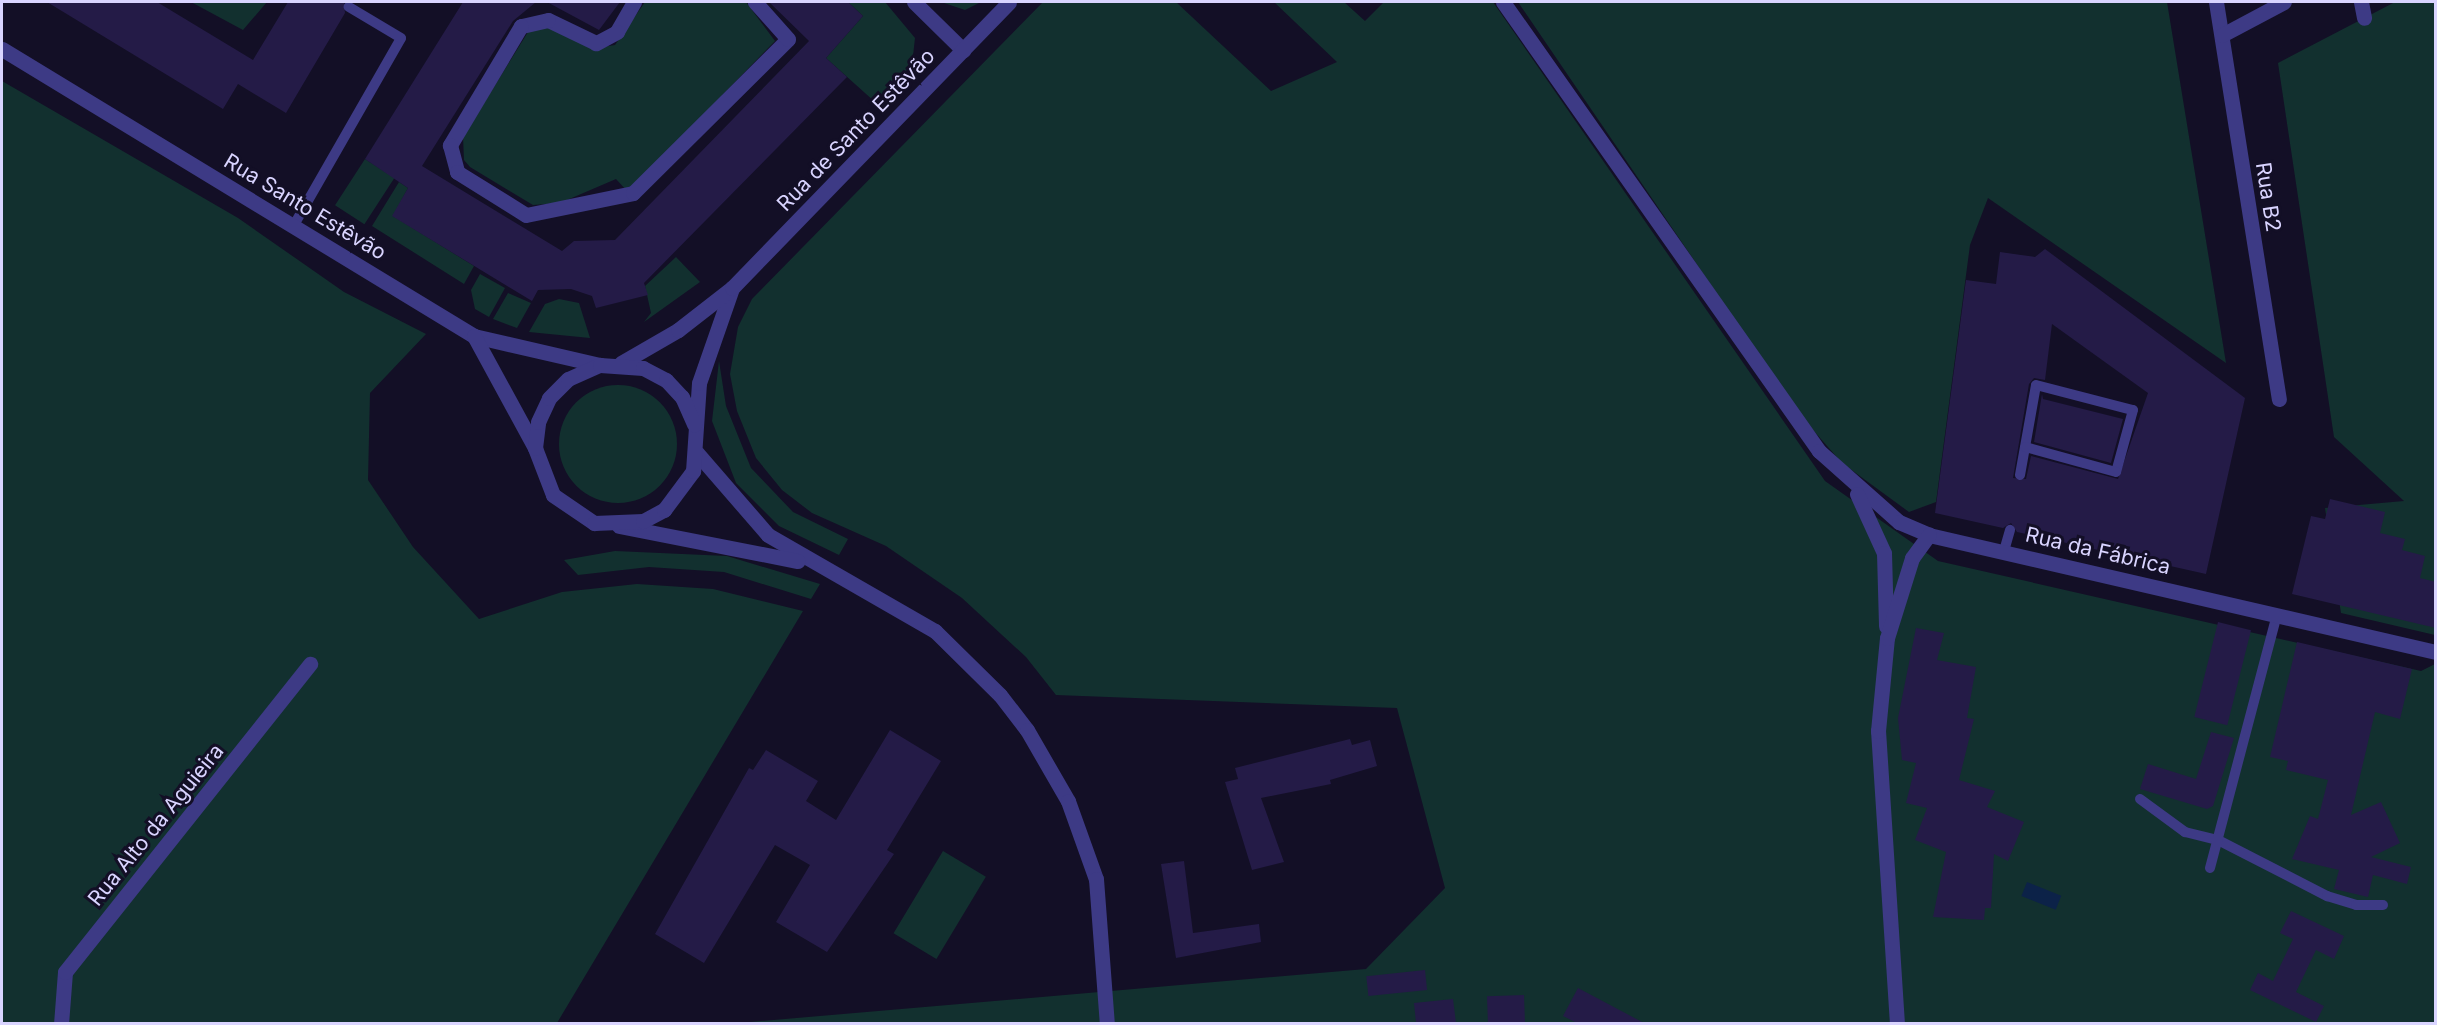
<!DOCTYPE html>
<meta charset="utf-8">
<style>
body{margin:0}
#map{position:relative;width:2437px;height:1025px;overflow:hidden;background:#130f26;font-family:Inter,sans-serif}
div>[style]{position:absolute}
.green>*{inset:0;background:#12302f;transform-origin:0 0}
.round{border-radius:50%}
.water>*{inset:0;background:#0c2248;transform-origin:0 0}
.building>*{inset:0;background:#241b47;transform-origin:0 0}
.service>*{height:10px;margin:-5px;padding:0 5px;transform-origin:5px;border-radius:5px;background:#3d3a85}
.minor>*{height:15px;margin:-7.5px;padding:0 7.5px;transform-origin:7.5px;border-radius:7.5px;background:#3d3a85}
.tertiary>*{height:15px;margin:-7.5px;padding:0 7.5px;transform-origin:7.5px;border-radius:7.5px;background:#3d3a85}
span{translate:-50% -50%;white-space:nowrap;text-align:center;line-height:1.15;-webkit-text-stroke:6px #130f26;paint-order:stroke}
.street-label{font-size:21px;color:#d9d4ff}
.frame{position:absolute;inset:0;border:3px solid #d9d4ff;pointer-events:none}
</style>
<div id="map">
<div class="green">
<div style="clip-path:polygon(191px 2px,267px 2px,243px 30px)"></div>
<div style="clip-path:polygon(645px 2px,746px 2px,775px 41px,628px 192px,616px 179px,560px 203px,533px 205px,470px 167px,464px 160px,463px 137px,528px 32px,544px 23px,596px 48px,615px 45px)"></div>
<div style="clip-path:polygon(848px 2px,885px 2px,915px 38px,912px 65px,875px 102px,826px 58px,863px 16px)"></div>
<div style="clip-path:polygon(941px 2px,981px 2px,965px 10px)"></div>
<div style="clip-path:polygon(1043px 2px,1176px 2px,1271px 91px,1337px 62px,1274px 2px,1344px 2px,1365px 21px,1384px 2px,1493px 2px,1825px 481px,1938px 561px,2421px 671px,2435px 664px,2435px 1023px,727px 1024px,1366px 969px,1445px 888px,1397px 708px,1056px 695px,1026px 657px,962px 598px,886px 546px,812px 513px,782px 490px,756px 458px,737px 411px,730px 374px,738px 327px,752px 299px)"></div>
<div style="clip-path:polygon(1518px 2px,2167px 2px,2226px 363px,1988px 198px,1970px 245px,1936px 502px,1909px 512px,1842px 463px,1799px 414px)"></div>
<div style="clip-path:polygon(2395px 2px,2435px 2px,2435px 635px,2341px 613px,2325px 508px,2404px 501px,2334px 437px,2278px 63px)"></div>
<div style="clip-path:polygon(2px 81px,238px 218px,344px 292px,426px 334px,370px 393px,368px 480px,413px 547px,479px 619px,562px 592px,637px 584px,713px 589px,803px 611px,557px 1023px,2px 1023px)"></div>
<div style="left:365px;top:159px;width:35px;height:55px;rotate:33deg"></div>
<div style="clip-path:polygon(399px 182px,408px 188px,393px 216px,474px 266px,464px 284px,372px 226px)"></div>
<div style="clip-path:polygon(676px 257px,700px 282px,644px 322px,651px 313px,645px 286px)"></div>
<div style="clip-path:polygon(480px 274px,505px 288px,489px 317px,475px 309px,471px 290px)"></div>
<div style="clip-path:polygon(508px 293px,531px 303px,517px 328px,493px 319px)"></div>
<div style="clip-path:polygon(559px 299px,579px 303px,590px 338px,529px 332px,545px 304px)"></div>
<div style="clip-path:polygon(719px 361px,726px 406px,751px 468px,793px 512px,848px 539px,839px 555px,779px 526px,736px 483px,712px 421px)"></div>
<div class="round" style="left:559px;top:385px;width:118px;height:118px"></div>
<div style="clip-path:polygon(615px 551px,727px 556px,820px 584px,811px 599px,724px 572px,649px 567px,578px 575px,564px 560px)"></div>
<div style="left:943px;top:851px;width:50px;height:96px;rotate:31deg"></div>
</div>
<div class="water">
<div style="left:2027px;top:882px;width:37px;height:15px;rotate:22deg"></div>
</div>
<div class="building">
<div style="clip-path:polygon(47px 2px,157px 2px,253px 60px,288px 2px,344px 2px,345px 13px,286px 113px,238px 84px,223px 109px)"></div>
<div style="clip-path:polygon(463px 2px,536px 2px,513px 21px,422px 166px,562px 251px,574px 241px,615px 240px,809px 41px,769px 2px,848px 2px,863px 16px,826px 58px,847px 77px,644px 283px,648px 295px,596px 308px,592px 296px,571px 289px,538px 290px,532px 301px,392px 216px,408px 188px,365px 159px)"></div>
<div style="clip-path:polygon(547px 2px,620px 2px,599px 30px)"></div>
<div style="clip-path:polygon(evenodd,2045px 249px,2245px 398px,2206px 574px,2017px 532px,2011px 523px,2003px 528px,1935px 513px,1966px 280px,1996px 284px,2000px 252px,2035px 257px,2045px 249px,2052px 324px,2148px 393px,2118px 479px,2031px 456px,2026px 479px,2013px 478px,2029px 384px,2034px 378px,2045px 380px,2052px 324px)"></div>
<div style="clip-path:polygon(2042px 394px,2043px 399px,2123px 419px,2111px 463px,2034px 442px)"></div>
<div style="clip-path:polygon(2330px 499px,2385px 512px,2380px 533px,2405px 539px,2402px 550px,2425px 556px,2420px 578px,2436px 582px,2436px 628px,2292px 594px,2311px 516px,2325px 519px)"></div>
<div style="left:2218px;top:622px;width:34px;height:98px;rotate:14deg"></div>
<div style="clip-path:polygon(1916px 628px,1944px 633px,1937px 660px,1976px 667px,1967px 718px,1974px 719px,1959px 780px,1995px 791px,1987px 807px,2024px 822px,2008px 861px,1994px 854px,1991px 908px,1985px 908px,1984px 920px,1933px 917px,1946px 852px,1915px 840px,1927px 808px,1906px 803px,1916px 763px,1902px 760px,1898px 718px)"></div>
<div style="clip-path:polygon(2297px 642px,2412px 669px,2400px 719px,2375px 712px,2351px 815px,2381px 802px,2400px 843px,2371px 857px,2411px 867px,2407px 884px,2373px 875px,2368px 897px,2334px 889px,2339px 870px,2292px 859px,2310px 816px,2318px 819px,2328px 780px,2286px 770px,2288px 761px,2270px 757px)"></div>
<div style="clip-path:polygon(890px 730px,941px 761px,887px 850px,894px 854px,827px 952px,776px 922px,810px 865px,775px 845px,704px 963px,655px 934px,749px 768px,753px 770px,766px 750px,818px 781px,806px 801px,836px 820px)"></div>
<div style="clip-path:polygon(2211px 732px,2234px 738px,2213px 806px,2207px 809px,2140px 789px,2148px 764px,2196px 779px)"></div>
<div style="clip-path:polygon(1350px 739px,1352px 745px,1370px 740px,1377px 766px,1330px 780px,1331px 784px,1261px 798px,1284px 862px,1252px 870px,1225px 782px,1238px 779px,1235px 768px)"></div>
<div style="clip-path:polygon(1184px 861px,1193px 933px,1259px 924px,1261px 942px,1176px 958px,1161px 864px)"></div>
<div style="clip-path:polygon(2291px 911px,2344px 936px,2334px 959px,2316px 950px,2296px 992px,2324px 1006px,2316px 1022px,2250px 990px,2258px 973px,2273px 981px,2293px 939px,2280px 933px)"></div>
<div style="left:1425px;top:970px;width:20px;height:59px;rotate:84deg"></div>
<div style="clip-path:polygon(1578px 988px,1644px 1023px,1577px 1023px,1563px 1016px)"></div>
<div style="left:1524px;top:995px;width:28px;height:37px;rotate:88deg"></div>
<div style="clip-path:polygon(1453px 999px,1456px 1023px,1416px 1023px,1414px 1003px)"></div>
</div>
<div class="service">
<div style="left:294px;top:225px;width:215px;rotate:-60.2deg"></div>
<div style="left:401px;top:38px;width:61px;rotate:-149.2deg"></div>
<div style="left:2020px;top:475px;width:91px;rotate:-79.9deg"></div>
<div style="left:2036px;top:385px;width:100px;rotate:14.5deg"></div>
<div style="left:2133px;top:410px;width:64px;rotate:105.3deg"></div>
<div style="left:2116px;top:472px;width:94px;rotate:-164.6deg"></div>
<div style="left:2004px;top:551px;width:22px;rotate:-74deg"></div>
<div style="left:2140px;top:799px;width:56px;rotate:36.3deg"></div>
<div style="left:2185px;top:832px;width:34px;rotate:14deg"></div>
<div style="left:2218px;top:840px;width:123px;rotate:27.2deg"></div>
<div style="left:2327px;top:896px;width:30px;rotate:17deg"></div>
<div style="left:2356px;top:905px;width:27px"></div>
<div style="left:2210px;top:868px;width:263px;rotate:-75.2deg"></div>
</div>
<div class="minor">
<div style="left:634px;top:2px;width:34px;rotate:120deg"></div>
<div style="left:617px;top:32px;width:24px;rotate:152deg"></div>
<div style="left:596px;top:43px;width:53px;rotate:-154.4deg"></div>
<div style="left:548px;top:20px;width:28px;rotate:167deg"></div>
<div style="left:521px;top:26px;width:139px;rotate:120.8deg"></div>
<div style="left:450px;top:145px;width:28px;rotate:75deg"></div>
<div style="left:457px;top:172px;width:81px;rotate:31.9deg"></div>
<div style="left:526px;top:215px;width:109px;rotate:-11.6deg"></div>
<div style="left:633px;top:193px;width:218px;rotate:-44.8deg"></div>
<div style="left:788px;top:39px;width:50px;rotate:-131.7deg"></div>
<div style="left:914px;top:2px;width:69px;rotate:44.4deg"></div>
<div style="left:1503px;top:2px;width:549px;rotate:54.86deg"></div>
<div style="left:1819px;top:451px;width:107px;rotate:41.6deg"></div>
<div style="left:1899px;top:522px;width:33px;rotate:23deg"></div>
<div style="left:1929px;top:535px;width:520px;rotate:12.99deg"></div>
<div style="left:2216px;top:2px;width:402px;rotate:81deg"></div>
<div style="left:2361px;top:2px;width:16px;rotate:79deg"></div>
<div style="left:2222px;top:35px;width:70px;rotate:-28deg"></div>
<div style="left:697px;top:453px;width:108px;rotate:49.1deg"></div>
<div style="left:768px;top:535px;width:193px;rotate:29.9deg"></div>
<div style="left:935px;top:631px;width:91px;rotate:44.6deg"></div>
<div style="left:1000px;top:695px;width:44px;rotate:52.4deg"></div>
<div style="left:1027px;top:730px;width:82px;rotate:60deg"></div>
<div style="left:1068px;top:801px;width:83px;rotate:70.3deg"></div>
<div style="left:1096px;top:879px;width:145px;rotate:85.7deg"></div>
<div style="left:1857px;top:494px;width:65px;rotate:65.4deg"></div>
<div style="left:1884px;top:553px;width:73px;rotate:88.4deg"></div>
<div style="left:619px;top:526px;width:182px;rotate:11.1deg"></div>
<div style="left:61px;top:1024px;width:52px;rotate:-85.6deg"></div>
<div style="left:65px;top:972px;width:394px;rotate:-51.5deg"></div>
<div style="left:1897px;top:1024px;width:294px;rotate:-93.7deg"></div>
<div style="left:1878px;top:731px;width:93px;rotate:-84.5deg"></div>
<div style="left:1887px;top:638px;width:84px;rotate:-72.6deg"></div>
<div style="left:1912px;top:558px;width:29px;rotate:-54deg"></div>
</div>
<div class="tertiary">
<div style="left:2px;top:49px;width:552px;rotate:31.3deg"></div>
<div style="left:474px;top:336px;width:129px;rotate:13deg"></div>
<div style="left:474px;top:336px;width:128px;rotate:61.4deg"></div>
<div style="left:535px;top:448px;width:50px;rotate:69deg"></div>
<div style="left:553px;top:495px;width:50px;rotate:34.3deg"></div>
<div style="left:594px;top:523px;width:49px;rotate:-2.3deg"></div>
<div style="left:643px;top:521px;width:24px;rotate:-28deg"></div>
<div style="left:664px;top:510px;width:49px;rotate:-53.4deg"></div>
<div style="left:693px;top:471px;width:88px;rotate:-86.1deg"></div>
<div style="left:699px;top:383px;width:101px;rotate:-70.8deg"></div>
<div style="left:621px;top:363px;width:66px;rotate:-30.1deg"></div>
<div style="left:678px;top:330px;width:68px;rotate:-37.9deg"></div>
<div style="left:732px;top:288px;width:398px;rotate:-45.9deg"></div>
<div style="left:535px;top:448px;width:26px;rotate:-83deg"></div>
<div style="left:538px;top:422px;width:26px;rotate:-65deg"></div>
<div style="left:549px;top:398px;width:27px;rotate:-45deg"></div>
<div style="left:568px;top:379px;width:35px;rotate:-24deg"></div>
<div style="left:600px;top:365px;width:43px;rotate:4deg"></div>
<div style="left:643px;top:368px;width:26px;rotate:28deg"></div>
<div style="left:666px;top:380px;width:23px;rotate:47deg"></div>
<div style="left:682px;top:397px;width:30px;rotate:66deg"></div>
</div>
<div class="street-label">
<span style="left:856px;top:130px;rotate:-46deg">Rua de Santo Estêvão</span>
<span style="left:2268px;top:197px;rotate:81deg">Rua B2</span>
<span style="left:305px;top:207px;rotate:31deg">Rua Santo Estêvão</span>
<span style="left:2098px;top:551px;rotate:13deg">Rua da Fábrica</span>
<span style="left:156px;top:825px;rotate:-51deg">Rua Alto da Aguieira</span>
</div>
<div class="frame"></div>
</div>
